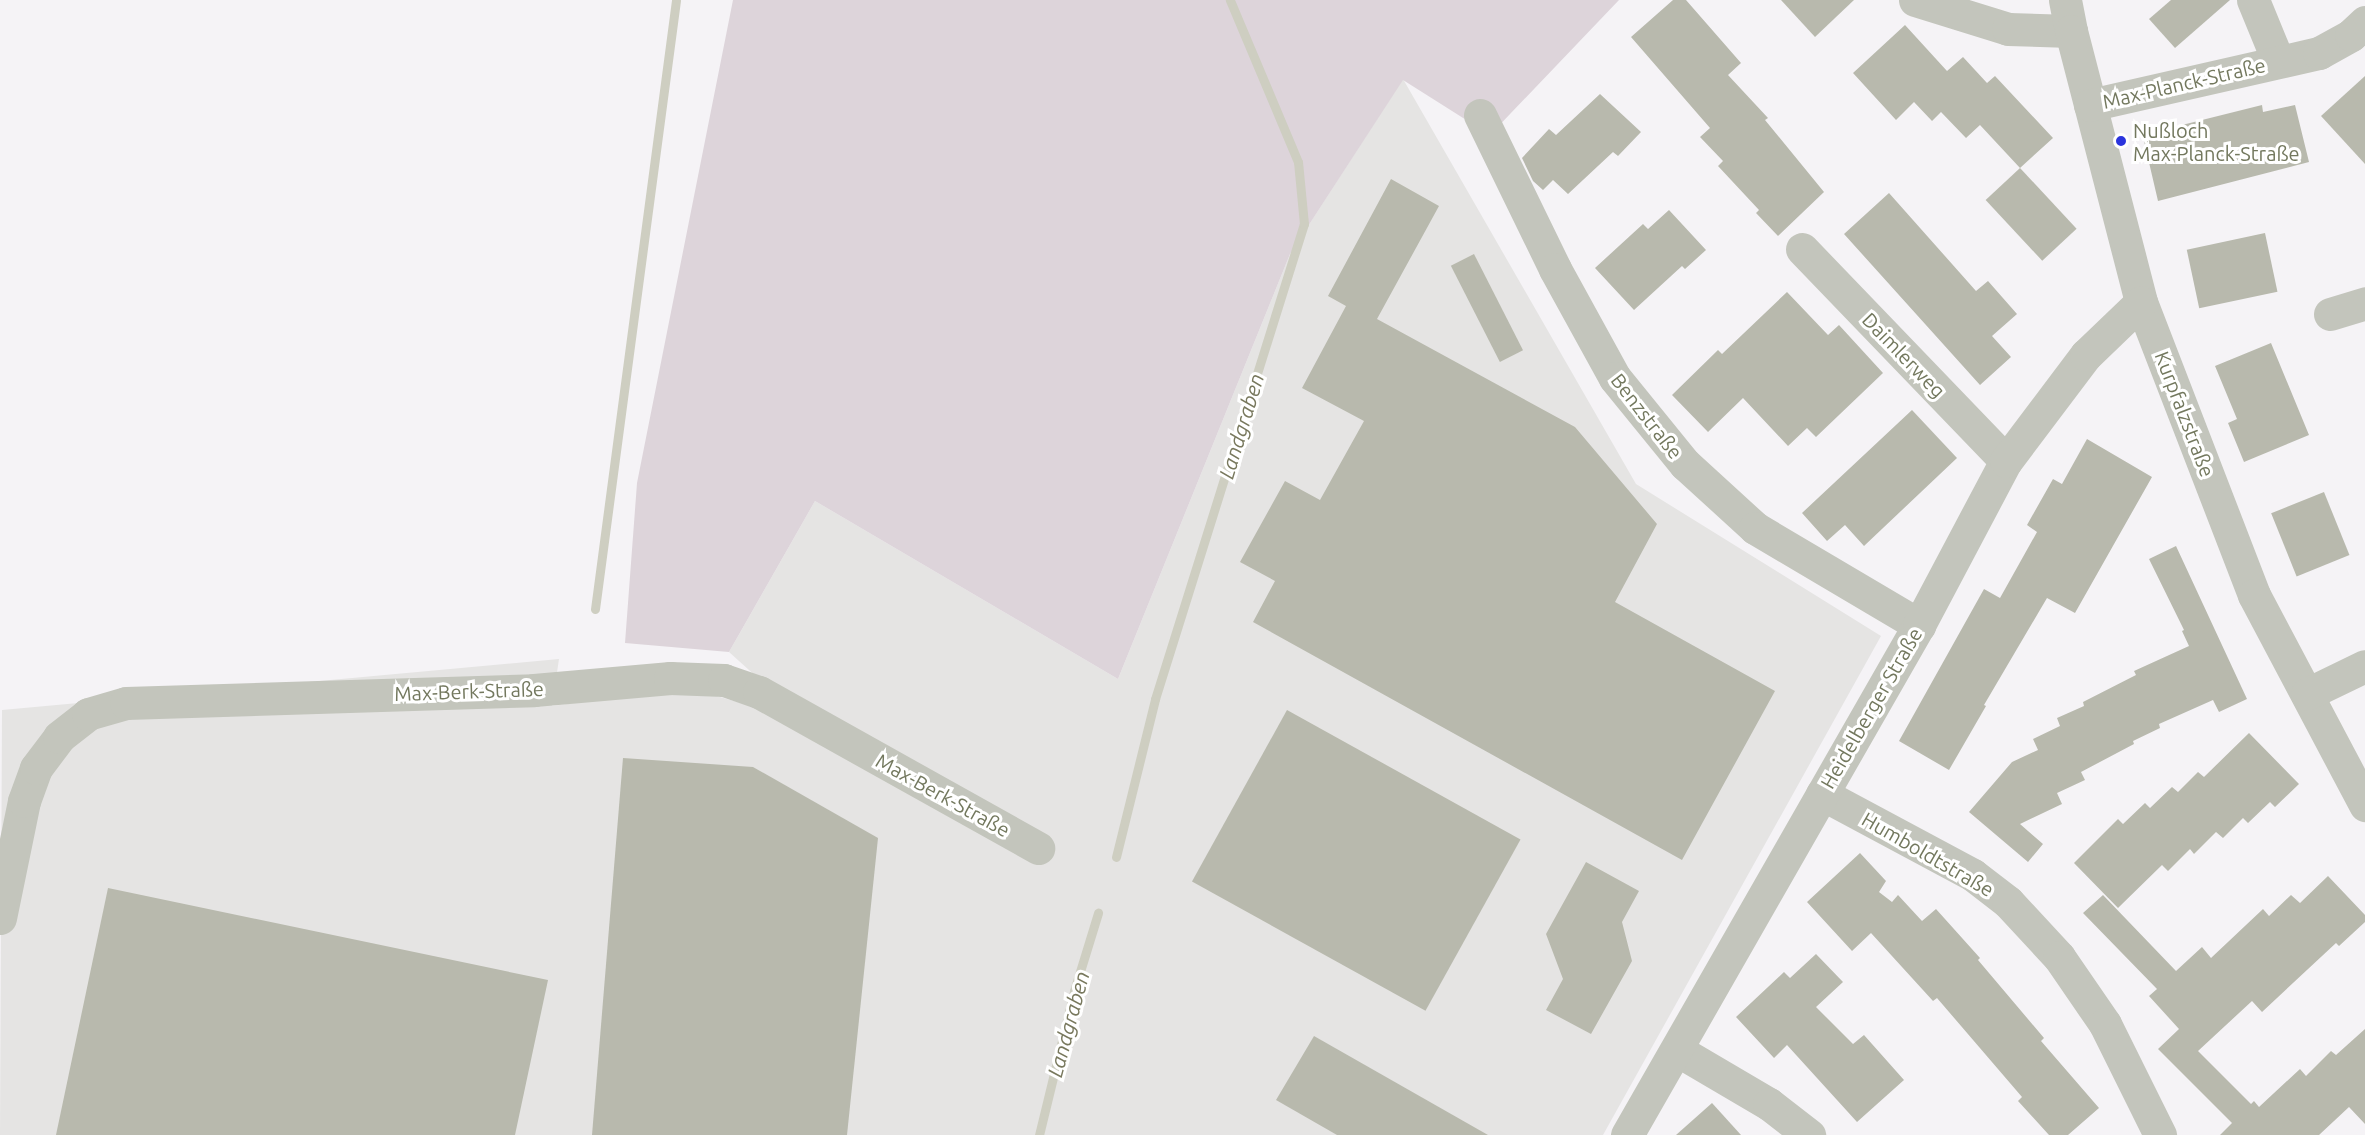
<!DOCTYPE html>
<meta charset="utf-8">
<style>
body{margin:0}
#map{position:relative;width:2365px;height:1135px;overflow:hidden;background:#f5f3f6;font-family:Ubuntu,sans-serif}
div>[style]{position:absolute}
.built>*{inset:0;background:#e5e4e3}
.green>*{inset:0;background:#ddd4da}
.stream>*{height:9px;margin:-4.5px;padding:0 4.5px;transform-origin:4.5px;border-radius:4.5px;background:#cecec1}
.building>*{inset:0;background:#b8b9ad;transform-origin:0 0}
.minor>*{height:33px;margin:-16.5px;padding:0 16.5px;transform-origin:16.5px;border-radius:16.5px;background:#c3c5bc}
.dots>*{width:16px;height:16px;translate:-50% -50%;box-sizing:border-box;border:3px solid #fff;border-radius:50%}
span{translate:-50% -50%;white-space:nowrap;text-align:center;line-height:1.15;-webkit-text-stroke:6px #fff;paint-order:stroke}
.street-label{font-size:20px;color:#73785e}
.poi-label{font-size:20px;color:#73785e}
.left{translate:0 -50%;text-align:left}
.water-label{font-size:21px;color:#78785d;font-style:italic}
</style>
<div id="map">
<div class="built">
<div style="clip-path:polygon(1403px 79px,1636px 484px,1881px 636px,1603px 1135px,0 1135px,2px 710px,559px 659px,552px 706px,649px 693px,713px 695px,755px 707px,798px 714px,729px 652px,815px 501px,1118px 679px,1290px 254px)"></div>
</div>
<div class="green">
<div style="clip-path:polygon(733px 0,1619px 0,1490px 135px,1403px 80px,1290px 254px,1118px 679px,815px 501px,729px 652px,625px 643px,637px 483px)"></div>
</div>
<div class="stream">
<div style="left:595px;top:609px;width:614px;rotate:-82.42deg"></div>
<div style="left:1116px;top:857px;width:163px;rotate:-76.1deg"></div>
<div style="left:1155px;top:699px;width:498px;rotate:-72.6deg"></div>
<div style="left:1304px;top:224px;width:62px;rotate:-95.5deg"></div>
<div style="left:1298px;top:162px;width:176px;rotate:-112.8deg"></div>
<div style="left:1039px;top:1135px;width:148px;rotate:-76.3deg"></div>
<div style="left:1074px;top:991px;width:82px;rotate:-72.9deg"></div>
</div>
<div class="building">
<div style="clip-path:polygon(1673px 0,1686px 0,1741px 63px,1728px 75px,1768px 118px,1765px 120px,1824px 192px,1778px 236px,1756px 213px,1759px 210px,1718px 166px,1723px 161px,1700px 137px,1710px 128px,1631px 37px)"></div>
<div style="clip-path:polygon(1781px 0,1854px 0,1815px 37px)"></div>
<div style="clip-path:polygon(2171px 0,2230px 0,2175px 48px,2149px 19px)"></div>
<div style="clip-path:polygon(1905px 25px,1947px 71px,1963px 57px,1987px 83px,1995px 76px,2053px 138px,2020px 168px,1980px 125px,1966px 138px,1941px 112px,1932px 121px,1914px 102px,1896px 120px,1853px 73px)"></div>
<div style="clip-path:polygon(2365px 76px,2365px 164px,2321px 116px)"></div>
<div style="clip-path:polygon(1600px 94px,1641px 132px,1618px 156px,1613px 152px,1568px 194px,1553px 180px,1543px 190px,1533px 181px,1522px 158px,1549px 129px,1556px 135px)"></div>
<div style="clip-path:polygon(2262px 105px,2263px 112px,2295px 105px,2309px 162px,2158px 201px,2144px 141px,2175px 134px,2174px 127px)"></div>
<div style="left:2020px;top:168px;width:83px;height:47px;rotate:47deg"></div>
<div style="clip-path:polygon(1391px 179px,1439px 206px,1377px 319px,1575px 427px,1657px 524px,1615px 602px,1775px 691px,1682px 860px,1253px 622px,1275px 581px,1240px 562px,1285px 481px,1320px 500px,1364px 421px,1302px 388px,1346px 306px,1328px 296px)"></div>
<div style="clip-path:polygon(1889px 193px,1976px 291px,1988px 281px,2017px 314px,1992px 336px,2011px 357px,1980px 385px,1844px 234px)"></div>
<div style="clip-path:polygon(1669px 210px,1706px 250px,1685px 269px,1682px 266px,1634px 310px,1595px 268px,1643px 224px,1648px 229px)"></div>
<div style="left:2265px;top:233px;width:60px;height:80px;rotate:78deg"></div>
<div style="left:1474px;top:254px;width:108px;height:26px;rotate:63deg"></div>
<div style="clip-path:polygon(1787px 292px,1828px 335px,1839px 325px,1883px 373px,1816px 437px,1807px 428px,1788px 446px,1743px 398px,1708px 432px,1672px 395px,1718px 350px,1722px 354px)"></div>
<div style="clip-path:polygon(2271px 343px,2309px 435px,2244px 462px,2228px 423px,2237px 419px,2215px 366px)"></div>
<div style="clip-path:polygon(1912px 410px,1957px 458px,1864px 546px,1845px 525px,1827px 541px,1802px 513px)"></div>
<div style="clip-path:polygon(2087px 439px,2152px 477px,2075px 613px,2047px 598px,1984px 705px,1986px 706px,1949px 770px,1899px 741px,1984px 589px,2000px 598px,2037px 532px,2027px 525px,2053px 479px,2062px 484px)"></div>
<div style="left:2324px;top:492px;width:68px;height:57px;rotate:68deg"></div>
<div style="clip-path:polygon(2176px 546px,2247px 699px,2219px 712px,2213px 700px,2159px 724px,2160px 728px,2133px 741px,2134px 744px,2081px 772px,2085px 780px,2057px 793px,2062px 804px,2020px 824px,2043px 844px,2028px 862px,1969px 812px,2012px 762px,2038px 750px,2033px 739px,2060px 726px,2057px 718px,2084px 706px,2083px 702px,2136px 675px,2134px 671px,2189px 646px,2182px 631px,2184px 630px,2149px 559px)"></div>
<div style="left:1287px;top:710px;width:267px;height:196px;rotate:29deg"></div>
<div style="clip-path:polygon(2249px 733px,2299px 784px,2275px 807px,2270px 802px,2248px 823px,2243px 818px,2223px 838px,2216px 832px,2194px 854px,2190px 849px,2168px 871px,2162px 865px,2118px 908px,2074px 863px,2118px 819px,2123px 824px,2145px 803px,2150px 808px,2172px 787px,2178px 792px,2198px 772px,2204px 777px)"></div>
<div style="clip-path:polygon(623px 758px,753px 767px,878px 838px,847px 1135px,592px 1135px)"></div>
<div style="clip-path:polygon(1860px 853px,1886px 881px,1879px 892px,1892px 902px,1898px 895px,1922px 921px,1936px 909px,1980px 958px,1978px 960px,2044px 1038px,2041px 1041px,2099px 1108px,2068px 1135px,2049px 1135px,2018px 1101px,2022px 1097px,1937px 998px,1933px 1001px,1871px 933px,1852px 951px,1807px 902px)"></div>
<div style="clip-path:polygon(1586px 862px,1639px 891px,1622px 922px,1632px 961px,1591px 1034px,1546px 1010px,1563px 979px,1546px 934px)"></div>
<div style="clip-path:polygon(2328px 876px,2365px 915px,2365px 922px,2339px 946px,2336px 943px,2262px 1012px,2252px 1001px,2198px 1051px,2251px 1104px,2254px 1101px,2259px 1107px,2300px 1069px,2306px 1076px,2331px 1051px,2336px 1055px,2365px 1029px,2365px 1124px,2349px 1107px,2319px 1135px,2220px 1135px,2232px 1123px,2158px 1049px,2179px 1029px,2149px 996px,2157px 989px,2083px 913px,2103px 895px,2176px 971px,2202px 947px,2211px 958px,2263px 909px,2269px 916px,2291px 895px,2300px 903px)"></div>
<div style="clip-path:polygon(108px 888px,548px 980px,515px 1135px,56px 1135px)"></div>
<div style="clip-path:polygon(1816px 954px,1843px 982px,1816px 1007px,1853px 1044px,1864px 1035px,1904px 1080px,1857px 1122px,1787px 1045px,1774px 1058px,1736px 1017px,1784px 972px,1790px 978px)"></div>
<div style="clip-path:polygon(1314px 1036px,1488px 1135px,1337px 1135px,1276px 1100px)"></div>
<div style="clip-path:polygon(1712px 1103px,1741px 1135px,1676px 1135px)"></div>
</div>
<div class="minor">
<div style="left:1915px;top:0;width:97px;rotate:17.3deg"></div>
<div style="left:2008px;top:29px;width:63px;rotate:1.8deg"></div>
<div style="left:2065px;top:0;width:32px;rotate:79deg"></div>
<div style="left:2071px;top:31px;width:280px;rotate:75.5deg"></div>
<div style="left:2141px;top:302px;width:314px;rotate:68.9deg"></div>
<div style="left:2254px;top:595px;width:238px;rotate:62.1deg"></div>
<div style="left:2253px;top:0;width:66px;rotate:67.7deg"></div>
<div style="left:2090px;top:105px;width:235px;rotate:-12.8deg"></div>
<div style="left:2319px;top:53px;width:37px;rotate:-29deg"></div>
<div style="left:2351px;top:35px;width:19px;rotate:-43deg"></div>
<div style="left:1480px;top:115px;width:171px;rotate:64deg"></div>
<div style="left:1555px;top:269px;width:124px;rotate:61.2deg"></div>
<div style="left:1615px;top:378px;width:111px;rotate:50.9deg"></div>
<div style="left:1685px;top:464px;width:95px;rotate:42.4deg"></div>
<div style="left:1755px;top:528px;width:191px;rotate:30.6deg"></div>
<div style="left:1802px;top:249px;width:294px;rotate:46.1deg"></div>
<div style="left:2330px;top:314px;width:37px;rotate:-17deg"></div>
<div style="left:2307px;top:694px;width:64px;rotate:-25.8deg"></div>
<div style="left:1822px;top:794px;width:171px;rotate:28.2deg"></div>
<div style="left:1973px;top:875px;width:44px;rotate:37.6deg"></div>
<div style="left:2008px;top:902px;width:75px;rotate:47.2deg"></div>
<div style="left:2059px;top:957px;width:81px;rotate:55.5deg"></div>
<div style="left:2105px;top:1024px;width:124px;rotate:63.6deg"></div>
<div style="left:0;top:918px;width:119px;rotate:-78.4deg"></div>
<div style="left:24px;top:801px;width:35px;rotate:-70deg"></div>
<div style="left:36px;top:768px;width:39px;rotate:-53deg"></div>
<div style="left:59px;top:737px;width:37px;rotate:-38deg"></div>
<div style="left:88px;top:714px;width:40px;rotate:-16deg"></div>
<div style="left:126px;top:703px;width:408px;rotate:-1.8deg"></div>
<div style="left:534px;top:690px;width:137px;rotate:-5deg"></div>
<div style="left:670px;top:678px;width:54px;rotate:2.1deg"></div>
<div style="left:724px;top:680px;width:37px;rotate:19deg"></div>
<div style="left:759px;top:692px;width:320px;rotate:29.2deg"></div>
<div style="left:1677px;top:1050px;width:107px;rotate:30.4deg"></div>
<div style="left:1769px;top:1104px;width:51px;rotate:37.8deg"></div>
<div style="left:1627px;top:1135px;width:588px;rotate:-60.21deg"></div>
<div style="left:1919px;top:625px;width:186px;rotate:-62.1deg"></div>
<div style="left:2006px;top:461px;width:133px;rotate:-53deg"></div>
<div style="left:2086px;top:355px;width:76px;rotate:-43.9deg"></div>
</div>
<div class="dots">
<div style="left:2121px;top:141px;background:#2b34dd"></div>
</div>
<div class="street-label">
<span style="left:2184px;top:83px;rotate:-13deg">Max-Planck-Straße</span>
<span style="left:1904px;top:355px;rotate:46deg">Daimlerweg</span>
<span style="left:2185px;top:414px;rotate:69deg">Kurpfalzstraße</span>
<span style="left:1647px;top:416px;rotate:52deg">Benzstraße</span>
<span style="left:469px;top:691px;rotate:-2deg">Max-Berk-Straße</span>
<span style="left:1871px;top:708px;rotate:-60deg">Heidelberger Straße</span>
<span style="left:943px;top:795px;rotate:29deg">Max-Berk-Straße</span>
<span style="left:1928px;top:854px;rotate:30deg">Humboldtstraße</span>
</div>
<div class="poi-label">
<span class="left" style="left:2133px;top:142px">Nußloch<br>Max-Planck-Straße</span>
</div>
<div class="water-label">
<span style="left:1241px;top:426px;rotate:-73deg">Landgraben</span>
<span style="left:1068px;top:1024px;rotate:-75deg">Landgraben</span>
</div>
</div>
